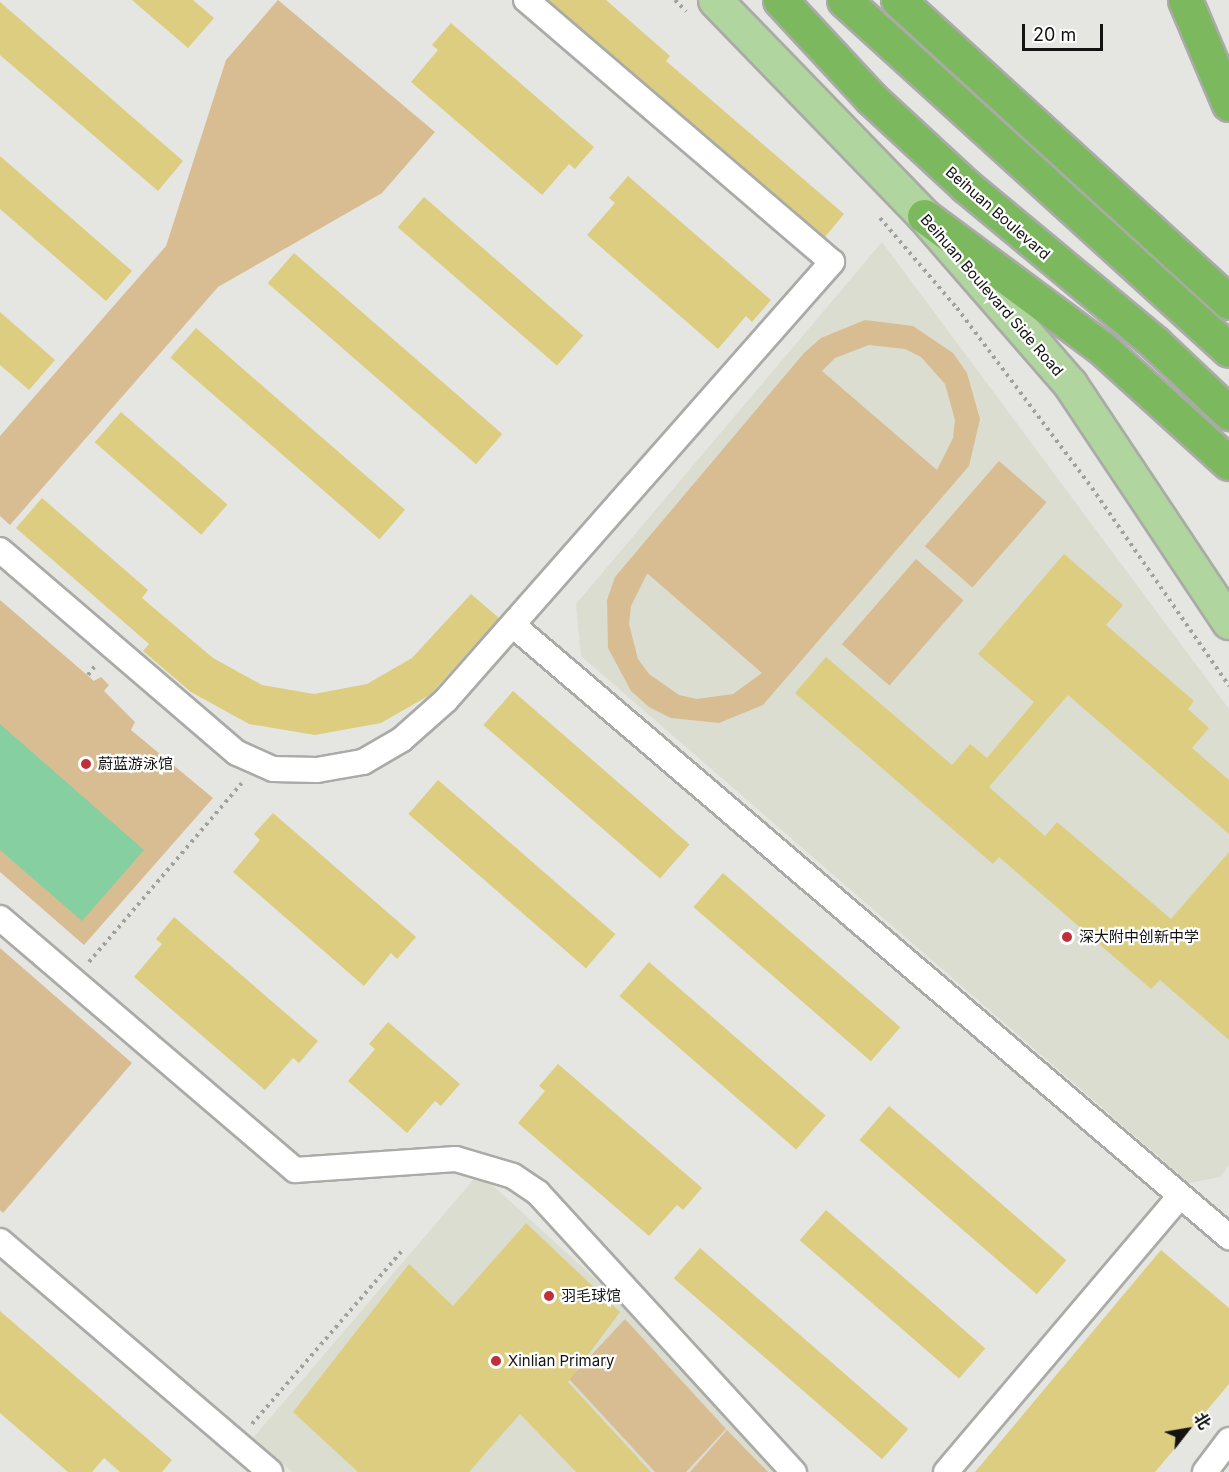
<!DOCTYPE html>
<meta charset="utf-8">
<style>
body{margin:0}
#map{position:relative;width:1229px;height:1472px;overflow:hidden;background:#e5e6e1;font-family:Inter,"Noto Sans SC",sans-serif}
div>[style]{position:absolute}
.built>*{inset:0;background:#dbddd1}
.green>*{inset:0;background:#d8bd93;transform-origin:0 0}
.water>*{inset:0;background:#86cfa1}
.building>*{inset:0;background:#dccd80;transform-origin:0 0}
.path>*{height:4px;margin-top:-2px;transform-origin:0;background:repeating-linear-gradient(90deg,#a1a29e 0 3px,transparent 0 7.5px)}
.roads{filter:drop-shadow(2px 0 #aaaba7) drop-shadow(-2px 0 #aaaba7) drop-shadow(0 2px #aaaba7) drop-shadow(0 -2px #aaaba7)}
.street>*{height:24px;margin:-12px;padding:0 12px;transform-origin:12px;border-radius:12px;background:#fff}
.primary>*{height:33px;margin:-16.5px;padding:0 16.5px;transform-origin:16.5px;border-radius:16.5px;background:#b0d59e}
.highway>*{height:33px;margin:-16.5px;padding:0 16.5px;transform-origin:16.5px;border-radius:16.5px;background:#7cb95e}
.dots>*{width:16px;height:16px;translate:-50% -50%;box-sizing:border-box;border:3px solid #fff;border-radius:50%}
span{translate:-50% -50%;white-space:nowrap;text-align:center;line-height:1.15;-webkit-text-stroke:4.5px #fff;paint-order:stroke}
.street-label{font-size:15px;color:#131312}
.poi-label{font-size:15px;color:#131312}
.left{translate:0 -50%;text-align:left}
.north{position:absolute;left:1157px;top:1400px;width:60px;height:60px;-webkit-text-stroke:4px #fff;paint-order:stroke;rotate:59deg;font-size:16px;font-weight:700;line-height:24px;text-align:center;color:#131312}
.north::after{content:'';display:block;margin:auto;width:21px;height:27px;background:#131312;clip-path:polygon(50% 0,100% 100%,50% 72%,0 100%)}
.scale{position:absolute;left:1022px;top:24px;width:81px;height:27px;box-sizing:border-box;border:3px solid #131312;border-top:0;padding-left:8px;font-size:18px;line-height:21px;white-space:nowrap;color:#131312;-webkit-text-stroke:4px #fff;paint-order:stroke}
</style>
<div id="map">
<div class="built">
<div style="clip-path:polygon(882px 242px,1229px 709px,1229px 1165px,1220px 1177px,1189px 1183px,581px 656px,576px 604px)"></div>
<div style="clip-path:polygon(479px 1173px,602px 1285px,776px 1472px,292px 1472px,253px 1438px)"></div>
</div>
<div class="green">
<div style="clip-path:polygon(278px 0,435px 132px,382px 193px,218px 287px,10px 525px,0 516px,0 436px,166px 246px,226px 60px)"></div>
<div style="clip-path:polygon(evenodd,865px 320px,913px 326px,953px 353px,967px 373px,980px 419px,969px 466px,763px 705px,719px 723px,671px 718px,649px 707px,631px 691px,608px 648px,607px 600px,615px 577px,804px 353px,821px 338px,865px 320px,869px 345px,905px 349px,921px 357px,945px 384px,955px 420px,953px 438px,937px 470px,822px 371px,835px 358px,869px 345px,865px 320px,647px 574px,648px 574px,762px 673px,733px 694px,697px 699px,679px 695px,649px 674px,638px 659px,629px 624px,631px 606px,647px 574px)"></div>
<div style="left:999px;top:461px;width:63px;height:113px;rotate:41deg"></div>
<div style="left:916px;top:559px;width:63px;height:113px;rotate:41deg"></div>
<div style="clip-path:polygon(0 600px,94px 681px,101px 677px,109px 685px,104px 691px,135px 722px,131px 730px,213px 798px,84px 945px,0 872px)"></div>
<div style="clip-path:polygon(0 948px,132px 1063px,3px 1213px,0 1210px)"></div>
<div style="clip-path:polygon(625px 1319px,726px 1429px,686px 1472px,655px 1472px,569px 1379px)"></div>
<div style="clip-path:polygon(727px 1430px,768px 1472px,690px 1472px)"></div>
</div>
<div class="water">
<div style="clip-path:polygon(0 724px,144px 850px,82px 921px,0 850px)"></div>
</div>
<div class="building">
<div style="clip-path:polygon(132px 0,193px 0,214px 18px,188px 48px)"></div>
<div style="clip-path:polygon(548px 0,606px 0,670px 56px,666px 61px,844px 214px,825px 237px)"></div>
<div style="clip-path:polygon(0 2px,183px 161px,158px 191px,0 55px)"></div>
<div style="clip-path:polygon(451px 23px,594px 147px,575px 169px,569px 164px,542px 195px,411px 82px,438px 50px,432px 45px)"></div>
<div style="clip-path:polygon(0 156px,132px 271px,106px 301px,0 209px)"></div>
<div style="clip-path:polygon(628px 176px,771px 300px,752px 322px,746px 316px,718px 349px,587px 235px,615px 203px,609px 198px)"></div>
<div style="left:424px;top:197px;width:211px;height:40px;rotate:41deg"></div>
<div style="left:294px;top:253px;width:276px;height:40px;rotate:41deg"></div>
<div style="clip-path:polygon(0 312px,55px 360px,29px 390px,0 365px)"></div>
<div style="left:196px;top:328px;width:277px;height:39px;rotate:41deg"></div>
<div style="left:121px;top:412px;width:141px;height:40px;rotate:41deg"></div>
<div style="clip-path:polygon(42px 498px,148px 590px,142px 598px,213px 658px,262px 685px,314px 694px,367px 684px,412px 658px,471px 594px,499px 618px,430px 695px,381px 723px,315px 735px,249px 724px,191px 692px,143px 651px,149px 644px,16px 528px)"></div>
<div style="clip-path:polygon(1064px 554px,1123px 605px,1106px 625px,1194px 701px,1188px 709px,1209px 728px,1192px 748px,1229px 780px,1229px 834px,1068px 695px,989px 787px,1045px 836px,1057px 822px,1171px 919px,1229px 852px,1229px 1040px,1160px 980px,1151px 989px,999px 857px,993px 864px,795px 693px,826px 657px,952px 765px,970px 744px,987px 758px,1034px 702px,978px 654px)"></div>
<div style="left:513px;top:691px;width:234px;height:45px;rotate:41deg"></div>
<div style="left:438px;top:780px;width:235px;height:45px;rotate:41deg"></div>
<div style="clip-path:polygon(273px 813px,416px 937px,397px 959px,391px 953px,364px 986px,233px 872px,260px 840px,254px 834px)"></div>
<div style="left:723px;top:873px;width:235px;height:45px;rotate:41deg"></div>
<div style="clip-path:polygon(174px 917px,318px 1041px,299px 1063px,293px 1058px,265px 1090px,134px 977px,162px 944px,156px 939px)"></div>
<div style="left:649px;top:962px;width:234px;height:45px;rotate:41deg"></div>
<div style="clip-path:polygon(388px 1022px,460px 1084px,441px 1106px,435px 1101px,407px 1133px,348px 1081px,375px 1049px,369px 1044px)"></div>
<div style="clip-path:polygon(558px 1064px,702px 1188px,683px 1210px,677px 1205px,649px 1236px,518px 1123px,545px 1091px,539px 1086px)"></div>
<div style="left:889px;top:1106px;width:235px;height:45px;rotate:41deg"></div>
<div style="left:826px;top:1210px;width:211px;height:40px;rotate:41deg"></div>
<div style="clip-path:polygon(526px 1223px,620px 1312px,568px 1382px,651px 1472px,576px 1472px,520px 1414px,469px 1472px,358px 1472px,293px 1412px,409px 1264px,453px 1306px)"></div>
<div style="left:700px;top:1248px;width:276px;height:40px;rotate:41deg"></div>
<div style="clip-path:polygon(1161px 1250px,1229px 1308px,1229px 1384px,1155px 1472px,975px 1472px)"></div>
<div style="clip-path:polygon(0 1311px,172px 1460px,162px 1472px,120px 1472px,104px 1458px,92px 1472px,68px 1472px,0 1413px)"></div>
</div>
<div class="path">
<div style="left:675px;top:0;width:16px;rotate:45deg"></div>
<div style="left:880px;top:218px;width:118px;rotate:49.5deg"></div>
<div style="left:957px;top:308px;width:225px;rotate:53.1deg"></div>
<div style="left:1092px;top:488px;width:241px;rotate:55.3deg"></div>
<div style="left:88px;top:675px;width:11px;rotate:-52deg"></div>
<div style="left:89px;top:962px;width:235px;rotate:-49.5deg"></div>
<div style="left:252px;top:1424px;width:228px;rotate:-49.1deg"></div>
</div>
<div class="roads">
<div class="street">
<div style="left:0;top:550px;width:312px;rotate:40.6deg"></div>
<div style="left:237px;top:753px;width:39px;rotate:24deg"></div>
<div style="left:273px;top:769px;width:44px;rotate:1.3deg"></div>
<div style="left:317px;top:770px;width:47px;rotate:-9.9deg"></div>
<div style="left:363px;top:762px;width:44px;rotate:-30.1deg"></div>
<div style="left:401px;top:740px;width:60px;rotate:-41.6deg"></div>
<div style="left:446px;top:700px;width:584px;rotate:-48.61deg"></div>
<div style="left:832px;top:262px;width:403px;rotate:-139.4deg"></div>
<div style="left:514px;top:626px;width:941px;rotate:40.52deg"></div>
<div style="left:0;top:918px;width:388px;rotate:40.5deg"></div>
<div style="left:295px;top:1170px;width:161px;rotate:-3.9deg"></div>
<div style="left:456px;top:1159px;width:59px;rotate:16.6deg"></div>
<div style="left:513px;top:1176px;width:30px;rotate:34deg"></div>
<div style="left:538px;top:1193px;width:379px;rotate:47.5deg"></div>
<div style="left:0;top:1241px;width:355px;rotate:40.5deg"></div>
<div style="left:946px;top:1472px;width:362px;rotate:-49.7deg"></div>
<div style="left:1205px;top:1472px;width:40px;rotate:-53deg"></div>
</div>
<div class="primary">
<div style="left:715px;top:0;width:301px;rotate:45.9deg"></div>
<div style="left:924px;top:216px;width:223px;rotate:49deg"></div>
<div style="left:1070px;top:384px;width:286px;rotate:56.3deg"></div>
</div>
<div class="highway">
<div style="left:780px;top:0;width:135px;rotate:47.1deg"></div>
<div style="left:872px;top:99px;width:128px;rotate:42.8deg"></div>
<div style="left:966px;top:186px;width:246px;rotate:39.7deg"></div>
<div style="left:1155px;top:343px;width:102px;rotate:43.4deg"></div>
<div style="left:844px;top:0;width:520px;rotate:42.27deg"></div>
<div style="left:898px;top:0;width:448px;rotate:42.4deg"></div>
<div style="left:1185px;top:0;width:113px;rotate:67.1deg"></div>
<div style="left:924px;top:216px;width:222px;rotate:36.6deg"></div>
<div style="left:1102px;top:348px;width:171px;rotate:42.2deg"></div>
</div>
</div>
<div class="dots">
<div style="left:86px;top:764px;background:#c0303b"></div>
<div style="left:1067px;top:937px;background:#c0303b"></div>
<div style="left:549px;top:1296px;background:#c0303b"></div>
<div style="left:496px;top:1361px;background:#c0303b"></div>
</div>
<div class="street-label">
<span style="left:998px;top:213px;rotate:41deg">Beihuan Boulevard</span>
<span style="left:992px;top:295px;rotate:49deg">Beihuan Boulevard Side Road</span>
</div>
<div class="poi-label">
<span class="left" style="left:98px;top:764px">蔚蓝游泳馆</span>
<span class="left" style="left:1079px;top:937px">深大附中创新中学</span>
<span class="left" style="left:561px;top:1296px">羽毛球馆</span>
<span class="left" style="left:508px;top:1361px">Xinlian Primary</span>
</div>
<div class="north">北</div>
<div class="scale">20 m</div>
</div>
